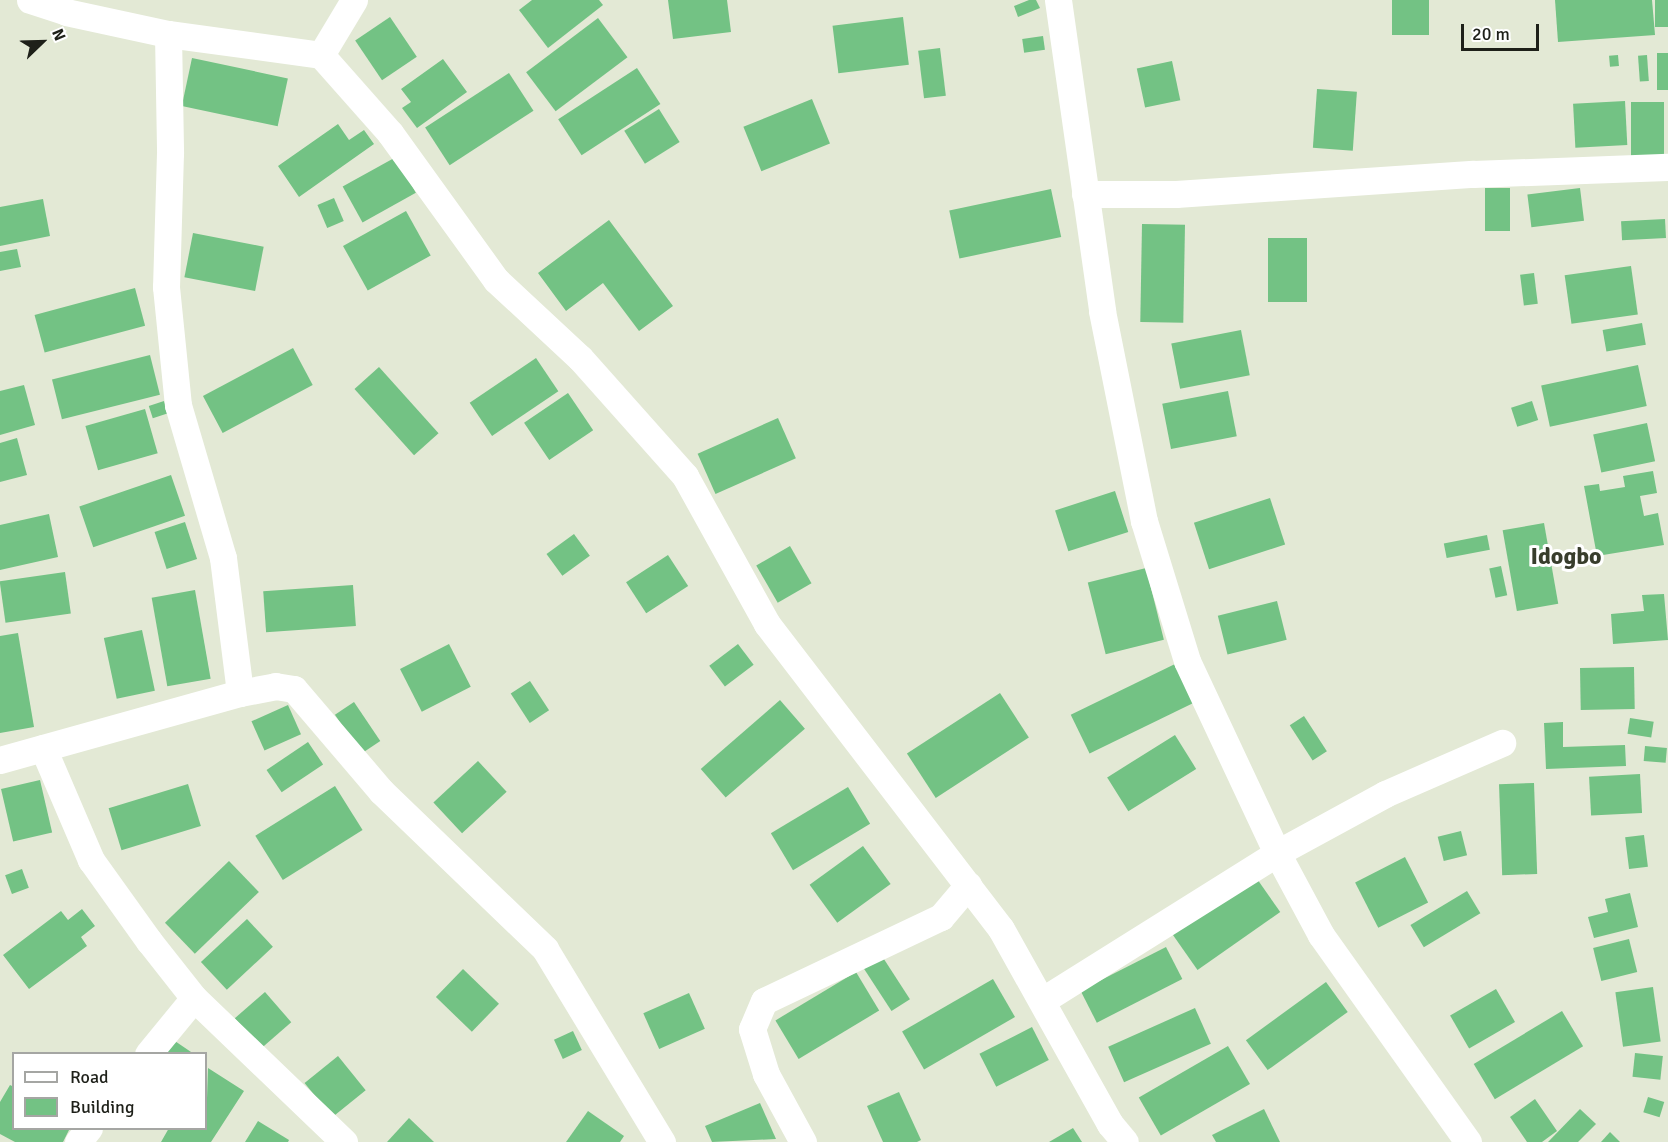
<!DOCTYPE html>
<style>
body{margin:0}
#map{position:relative;width:1668px;height:1142px;overflow:hidden;background:#e3e9d5;font-family:Signika,sans-serif}
div>[style]{position:absolute}
.building>*{inset:0;background:#73c284;transform-origin:0 0}
.minor>*{height:27px;margin:-13.5px;padding:0 13.5px;transform-origin:13.5px;border-radius:13.5px;background:#fff}
span{translate:-50% -50%;white-space:nowrap;text-align:center;line-height:1.15;-webkit-text-stroke:6px #fff;paint-order:stroke}
.district-label{font-size:24px;color:#383d2c;font-weight:700}
.legend{position:absolute;left:12px;top:1052px;width:195px;height:78px;box-sizing:border-box;background:#fff;border:2px solid #a5a6a3;margin:0;padding:8px 10px;list-style:none;font-size:18px;color:#1e2019}
.legend li{display:flex;align-items:center;gap:12px;height:30px}
.legend b{width:30px;border:2px solid #a5a6a3}
.north{position:absolute;left:12px;top:12px;width:60px;height:60px;-webkit-text-stroke:4px #fff;paint-order:stroke;rotate:67deg;font-size:16px;font-weight:700;line-height:24px;text-align:center;color:#1e2019}
.north::after{content:'';display:block;margin:auto;width:21px;height:27px;background:#1e2019;clip-path:polygon(50% 0,100% 100%,50% 72%,0 100%)}
.scale{position:absolute;left:1461px;top:24px;width:78px;height:27px;box-sizing:border-box;border:3px solid #1e2019;border-top:0;padding-left:8px;font-size:18px;line-height:21px;white-space:nowrap;color:#1e2019;-webkit-text-stroke:4px #fff;paint-order:stroke}
</style>
<div id="map">
<div class="building">
<div style="clip-path:polygon(532px 0,599px 0,603px 5px,548px 48px,519px 10px)"></div>
<div style="clip-path:polygon(668px 0,727px 0,731px 32px,673px 39px)"></div>
<div style="clip-path:polygon(1029px 0,1036px 0,1040px 8px,1018px 17px,1014px 6px)"></div>
<div style="left:1392px;top:0;width:37px;height:35px"></div>
<div style="clip-path:polygon(1555px 0,1652px 0,1655px 35px,1558px 42px)"></div>
<div style="left:1655px;top:0;width:13px;height:27px"></div>
<div style="left:390px;top:17px;width:48px;height:42px;rotate:56deg"></div>
<div style="left:903px;top:17px;width:48px;height:71px;rotate:83deg"></div>
<div style="left:598px;top:18px;width:49px;height:90px;rotate:53deg"></div>
<div style="left:1043px;top:36px;width:14px;height:21px;rotate:82deg"></div>
<div style="left:940px;top:48px;width:48px;height:22px;rotate:83deg"></div>
<div style="left:1657px;top:53px;width:11px;height:37px"></div>
<div style="left:1618px;top:55px;width:11px;height:9px;rotate:85deg"></div>
<div style="left:1647px;top:55px;width:26px;height:9px;rotate:86deg"></div>
<div style="left:192px;top:58px;width:98px;height:49px;rotate:12deg"></div>
<div style="clip-path:polygon(443px 59px,467px 92px,417px 128px,402px 108px,411px 102px,401px 89px)"></div>
<div style="left:1172px;top:61px;width:40px;height:36px;rotate:78deg"></div>
<div style="left:637px;top:68px;width:43px;height:94px;rotate:57deg"></div>
<div style="left:509px;top:73px;width:45px;height:100px;rotate:57deg"></div>
<div style="left:1317px;top:89px;width:40px;height:59px;rotate:4deg"></div>
<div style="left:812px;top:99px;width:48px;height:74px;rotate:68deg"></div>
<div style="left:1625px;top:101px;width:44px;height:52px;rotate:87deg"></div>
<div style="left:1631px;top:102px;width:33px;height:54px"></div>
<div style="left:659px;top:109px;width:39px;height:41px;rotate:58deg"></div>
<div style="clip-path:polygon(338px 124px,349px 140px,364px 130px,374px 144px,299px 197px,278px 166px)"></div>
<div style="left:396px;top:157px;width:41px;height:61px;rotate:61deg"></div>
<div style="left:1485px;top:188px;width:25px;height:43px"></div>
<div style="left:1580px;top:188px;width:33px;height:53px;rotate:83deg"></div>
<div style="left:1051px;top:189px;width:49px;height:104px;rotate:78deg"></div>
<div style="left:334px;top:198px;width:25px;height:18px;rotate:67deg"></div>
<div style="clip-path:polygon(43px 199px,50px 236px,0 246px,0 207px)"></div>
<div style="left:406px;top:211px;width:51px;height:72px;rotate:61deg"></div>
<div style="left:1665px;top:219px;width:19px;height:44px;rotate:87deg"></div>
<div style="clip-path:polygon(609px 220px,673px 306px,639px 331px,603px 283px,566px 311px,538px 273px)"></div>
<div style="left:1142px;top:224px;width:43px;height:98px;rotate:1deg"></div>
<div style="left:193px;top:233px;width:72px;height:45px;rotate:11deg"></div>
<div style="left:1268px;top:238px;width:39px;height:64px"></div>
<div style="clip-path:polygon(17px 249px,21px 267px,0 271px,0 252px)"></div>
<div style="left:1631px;top:266px;width:49px;height:67px;rotate:82deg"></div>
<div style="left:1534px;top:273px;width:31px;height:14px;rotate:83deg"></div>
<div style="left:135px;top:288px;width:39px;height:104px;rotate:75deg"></div>
<div style="left:1642px;top:323px;width:22px;height:40px;rotate:80deg"></div>
<div style="left:1241px;top:330px;width:46px;height:71px;rotate:79deg"></div>
<div style="left:293px;top:348px;width:42px;height:102px;rotate:62deg"></div>
<div style="left:150px;top:355px;width:41px;height:101px;rotate:76deg"></div>
<div style="left:536px;top:358px;width:40px;height:80px;rotate:56deg"></div>
<div style="left:1638px;top:365px;width:42px;height:99px;rotate:78deg"></div>
<div style="left:379px;top:367px;width:89px;height:33px;rotate:48deg"></div>
<div style="clip-path:polygon(24px 385px,35px 425px,0 435px,0 391px)"></div>
<div style="left:1228px;top:391px;width:46px;height:67px;rotate:79deg"></div>
<div style="left:568px;top:393px;width:45px;height:53px;rotate:56deg"></div>
<div style="left:164px;top:401px;width:13px;height:16px;rotate:72deg"></div>
<div style="left:1532px;top:401px;width:20px;height:22px;rotate:72deg"></div>
<div style="left:145px;top:409px;width:46px;height:62px;rotate:74deg"></div>
<div style="left:778px;top:418px;width:44px;height:88px;rotate:66deg"></div>
<div style="left:1647px;top:423px;width:39px;height:55px;rotate:78deg"></div>
<div style="clip-path:polygon(17px 438px,27px 475px,0 482px,0 443px)"></div>
<div style="clip-path:polygon(1653px 471px,1657px 493px,1640px 496px,1644px 516px,1658px 513px,1664px 545px,1597px 556px,1584px 486px,1599px 484px,1600px 491px,1625px 487px,1623px 476px)"></div>
<div style="left:171px;top:475px;width:43px;height:97px;rotate:71deg"></div>
<div style="left:1115px;top:491px;width:43px;height:63px;rotate:72deg"></div>
<div style="left:1270px;top:498px;width:49px;height:80px;rotate:72deg"></div>
<div style="clip-path:polygon(49px 514px,58px 557px,0 570px,0 525px)"></div>
<div style="left:185px;top:522px;width:39px;height:32px;rotate:72deg"></div>
<div style="left:1544px;top:523px;width:82px;height:42px;rotate:80deg"></div>
<div style="left:574px;top:534px;width:27px;height:34px;rotate:54deg"></div>
<div style="left:1487px;top:535px;width:15px;height:44px;rotate:79deg"></div>
<div style="left:790px;top:546px;width:43px;height:39px;rotate:60deg"></div>
<div style="left:668px;top:555px;width:37px;height:50px;rotate:57deg"></div>
<div style="left:1501px;top:566px;width:30px;height:12px;rotate:78deg"></div>
<div style="left:1146px;top:568px;width:74px;height:60px;rotate:76deg"></div>
<div style="left:65px;top:572px;width:42px;height:66px;rotate:82deg"></div>
<div style="left:353px;top:585px;width:41px;height:90px;rotate:86deg"></div>
<div style="left:195px;top:590px;width:90px;height:44px;rotate:80deg"></div>
<div style="clip-path:polygon(1664px 594px,1668px 640px,1613px 644px,1611px 614px,1644px 611px,1642px 595px)"></div>
<div style="left:1277px;top:601px;width:40px;height:61px;rotate:76deg"></div>
<div style="left:142px;top:630px;width:62px;height:39px;rotate:78deg"></div>
<div style="clip-path:polygon(18px 633px,34px 727px,0 733px,0 636px)"></div>
<div style="left:449px;top:644px;width:48px;height:55px;rotate:63deg"></div>
<div style="left:738px;top:644px;width:26px;height:36px;rotate:53deg"></div>
<div style="left:1175px;top:664px;width:43px;height:116px;rotate:64deg"></div>
<div style="left:1634px;top:667px;width:42px;height:54px;rotate:89deg"></div>
<div style="left:530px;top:681px;width:35px;height:23px;rotate:57deg"></div>
<div style="left:1000px;top:693px;width:53px;height:111px;rotate:57deg"></div>
<div style="left:780px;top:700px;width:38px;height:105px;rotate:49deg"></div>
<div style="left:354px;top:702px;width:47px;height:23px;rotate:56deg"></div>
<div style="left:288px;top:705px;width:32px;height:40px;rotate:66deg"></div>
<div style="left:1304px;top:716px;width:42px;height:17px;rotate:57deg"></div>
<div style="left:1630px;top:718px;width:24px;height:16px;rotate:9deg"></div>
<div style="clip-path:polygon(1563px 722px,1563px 747px,1625px 745px,1626px 766px,1546px 769px,1544px 723px)"></div>
<div style="left:1175px;top:735px;width:40px;height:80px;rotate:58deg"></div>
<div style="left:308px;top:742px;width:27px;height:50px;rotate:56deg"></div>
<div style="left:1645px;top:746px;width:22px;height:15px;rotate:5deg"></div>
<div style="left:478px;top:761px;width:42px;height:61px;rotate:47deg"></div>
<div style="left:1640px;top:774px;width:39px;height:51px;rotate:87deg"></div>
<div style="left:40px;top:780px;width:54px;height:40px;rotate:77deg"></div>
<div style="left:1534px;top:783px;width:91px;height:35px;rotate:88deg"></div>
<div style="left:188px;top:784px;width:44px;height:83px;rotate:73deg"></div>
<div style="left:335px;top:786px;width:52px;height:94px;rotate:58deg"></div>
<div style="left:848px;top:787px;width:43px;height:90px;rotate:59deg"></div>
<div style="left:1461px;top:831px;width:25px;height:24px;rotate:76deg"></div>
<div style="left:1644px;top:835px;width:32px;height:19px;rotate:83deg"></div>
<div style="left:863px;top:846px;width:47px;height:66px;rotate:54deg"></div>
<div style="left:1405px;top:857px;width:51px;height:56px;rotate:63deg"></div>
<div style="left:229px;top:861px;width:43px;height:89px;rotate:46deg"></div>
<div style="left:22px;top:869px;width:20px;height:18px;rotate:70deg"></div>
<div style="left:1255px;top:876px;width:44px;height:101px;rotate:55deg"></div>
<div style="left:1467px;top:891px;width:26px;height:66px;rotate:59deg"></div>
<div style="clip-path:polygon(1630px 893px,1638px 927px,1594px 938px,1588px 917px,1608px 912px,1605px 899px)"></div>
<div style="clip-path:polygon(82px 909px,95px 926px,81px 937px,87px 946px,29px 989px,3px 955px,61px 911px,68px 920px)"></div>
<div style="left:247px;top:919px;width:38px;height:63px;rotate:47deg"></div>
<div style="left:1629px;top:939px;width:34px;height:37px;rotate:76deg"></div>
<div style="left:1166px;top:947px;width:36px;height:96px;rotate:63deg"></div>
<div style="left:880px;top:953px;width:55px;height:22px;rotate:57deg"></div>
<div style="left:463px;top:969px;width:50px;height:39px;rotate:44deg"></div>
<div style="left:856px;top:972px;width:45px;height:94px;rotate:59deg"></div>
<div style="left:993px;top:979px;width:44px;height:105px;rotate:60deg"></div>
<div style="left:1326px;top:982px;width:37px;height:99px;rotate:54deg"></div>
<div style="left:1653px;top:987px;width:55px;height:38px;rotate:82deg"></div>
<div style="left:1496px;top:989px;width:38px;height:53px;rotate:60deg"></div>
<div style="left:265px;top:992px;width:40px;height:40px;rotate:49deg"></div>
<div style="left:689px;top:993px;width:39px;height:50px;rotate:66deg"></div>
<div style="left:1195px;top:1008px;width:39px;height:95px;rotate:66deg"></div>
<div style="left:1562px;top:1011px;width:41px;height:103px;rotate:59deg"></div>
<div style="left:1032px;top:1027px;width:37px;height:59px;rotate:63deg"></div>
<div style="left:573px;top:1031px;width:21px;height:21px;rotate:65deg"></div>
<div style="clip-path:polygon(166px 1035px,194px 1054px,154px 1054px)"></div>
<div style="left:1228px;top:1046px;width:44px;height:103px;rotate:60deg"></div>
<div style="left:1635px;top:1053px;width:28px;height:24px;rotate:6deg"></div>
<div style="left:338px;top:1056px;width:44px;height:43px;rotate:51deg"></div>
<div style="clip-path:polygon(208px 1068px,244px 1091px,211px 1142px,161px 1142px,169px 1128px,206px 1128px)"></div>
<div style="clip-path:polygon(10px 1085px,14px 1087px,14px 1128px,70px 1128px,63px 1142px,15px 1142px,0 1134px,0 1102px)"></div>
<div style="clip-path:polygon(899px 1092px,921px 1140px,917px 1142px,883px 1142px,867px 1106px)"></div>
<div style="left:1648px;top:1097px;width:17px;height:16px;rotate:17deg"></div>
<div style="clip-path:polygon(1535px 1099px,1557px 1131px,1542px 1142px,1527px 1142px,1510px 1117px)"></div>
<div style="clip-path:polygon(760px 1103px,776px 1139px,712px 1142px,705px 1126px)"></div>
<div style="clip-path:polygon(1264px 1109px,1280px 1142px,1216px 1142px,1212px 1135px)"></div>
<div style="clip-path:polygon(1580px 1109px,1596px 1124px,1578px 1142px,1548px 1142px)"></div>
<div style="clip-path:polygon(588px 1111px,624px 1136px,620px 1142px,566px 1142px)"></div>
<div style="clip-path:polygon(409px 1118px,434px 1142px,387px 1142px)"></div>
<div style="clip-path:polygon(258px 1121px,289px 1140px,288px 1142px,245px 1142px)"></div>
<div style="clip-path:polygon(1073px 1128px,1082px 1142px,1049px 1142px)"></div>
<div style="clip-path:polygon(1610px 1132px,1620px 1142px,1601px 1142px)"></div>
</div>
<div class="minor">
<div style="left:30px;top:0;width:38px;rotate:18deg"></div>
<div style="left:66px;top:12px;width:104px;rotate:12.2deg"></div>
<div style="left:168px;top:34px;width:154px;rotate:7.8deg"></div>
<div style="left:354px;top:0;width:64px;rotate:121deg"></div>
<div style="left:321px;top:55px;width:104px;rotate:48.5deg"></div>
<div style="left:390px;top:133px;width:181px;rotate:54.2deg"></div>
<div style="left:496px;top:280px;width:115px;rotate:42.9deg"></div>
<div style="left:580px;top:358px;width:158px;rotate:48.3deg"></div>
<div style="left:685px;top:476px;width:169px;rotate:61deg"></div>
<div style="left:767px;top:624px;width:384px;rotate:52.5deg"></div>
<div style="left:1001px;top:929px;width:223px;rotate:60.8deg"></div>
<div style="left:1110px;top:1124px;width:23px;rotate:50deg"></div>
<div style="left:1058px;top:0;width:314px;rotate:81.9deg"></div>
<div style="left:1102px;top:311px;width:214px;rotate:78.7deg"></div>
<div style="left:1144px;top:521px;width:146px;rotate:72.9deg"></div>
<div style="left:1187px;top:661px;width:212px;rotate:64.9deg"></div>
<div style="left:1277px;top:853px;width:93px;rotate:61.8deg"></div>
<div style="left:1321px;top:935px;width:254px;rotate:54.6deg"></div>
<div style="left:168px;top:34px;width:119px;rotate:89deg"></div>
<div style="left:170px;top:153px;width:134px;rotate:91.7deg"></div>
<div style="left:166px;top:287px;width:119px;rotate:84.2deg"></div>
<div style="left:178px;top:405px;width:159px;rotate:73.6deg"></div>
<div style="left:223px;top:558px;width:136px;rotate:82.8deg"></div>
<div style="left:1085px;top:194px;width:91px"></div>
<div style="left:1176px;top:194px;width:298px;rotate:-3.9deg"></div>
<div style="left:1473px;top:174px;width:195px;rotate:-2.1deg"></div>
<div style="left:43px;top:748px;width:122px;rotate:66.8deg"></div>
<div style="left:91px;top:860px;width:100px;rotate:54.4deg"></div>
<div style="left:149px;top:941px;width:73px;rotate:51.7deg"></div>
<div style="left:194px;top:998px;width:208px;rotate:43.8deg"></div>
<div style="left:0;top:760px;width:249px;rotate:-15.6deg"></div>
<div style="left:240px;top:693px;width:36px;rotate:-11deg"></div>
<div style="left:275px;top:686px;width:19px;rotate:9deg"></div>
<div style="left:294px;top:689px;width:134px;rotate:49.5deg"></div>
<div style="left:381px;top:791px;width:228px;rotate:43.9deg"></div>
<div style="left:545px;top:949px;width:226px;rotate:58.8deg"></div>
<div style="left:1043px;top:1000px;width:276px;rotate:-32.1deg"></div>
<div style="left:1277px;top:853px;width:123px;rotate:-28.6deg"></div>
<div style="left:1385px;top:794px;width:128px;rotate:-23.6deg"></div>
<div style="left:148px;top:1054px;width:72px;rotate:-50.6deg"></div>
<div style="left:78px;top:1142px;width:18px;rotate:-52deg"></div>
<div style="left:803px;top:1142px;width:77px;rotate:-118.6deg"></div>
<div style="left:766px;top:1074px;width:47px;rotate:-107.3deg"></div>
<div style="left:752px;top:1029px;width:30px;rotate:-67deg"></div>
<div style="left:764px;top:1001px;width:196px;rotate:-25.4deg"></div>
<div style="left:941px;top:917px;width:42px;rotate:-49.8deg"></div>
</div>
<div class="district-label">
<span style="left:1566px;top:557px">Idogbo</span>
</div>
<ul class="legend">
<li><b style="height:8px;background:#fff"></b>Road</li>
<li><b style="height:16px;background:#73c284"></b>Building</li>
</ul>
<div class="north">N</div>
<div class="scale">20 m</div>
</div>
